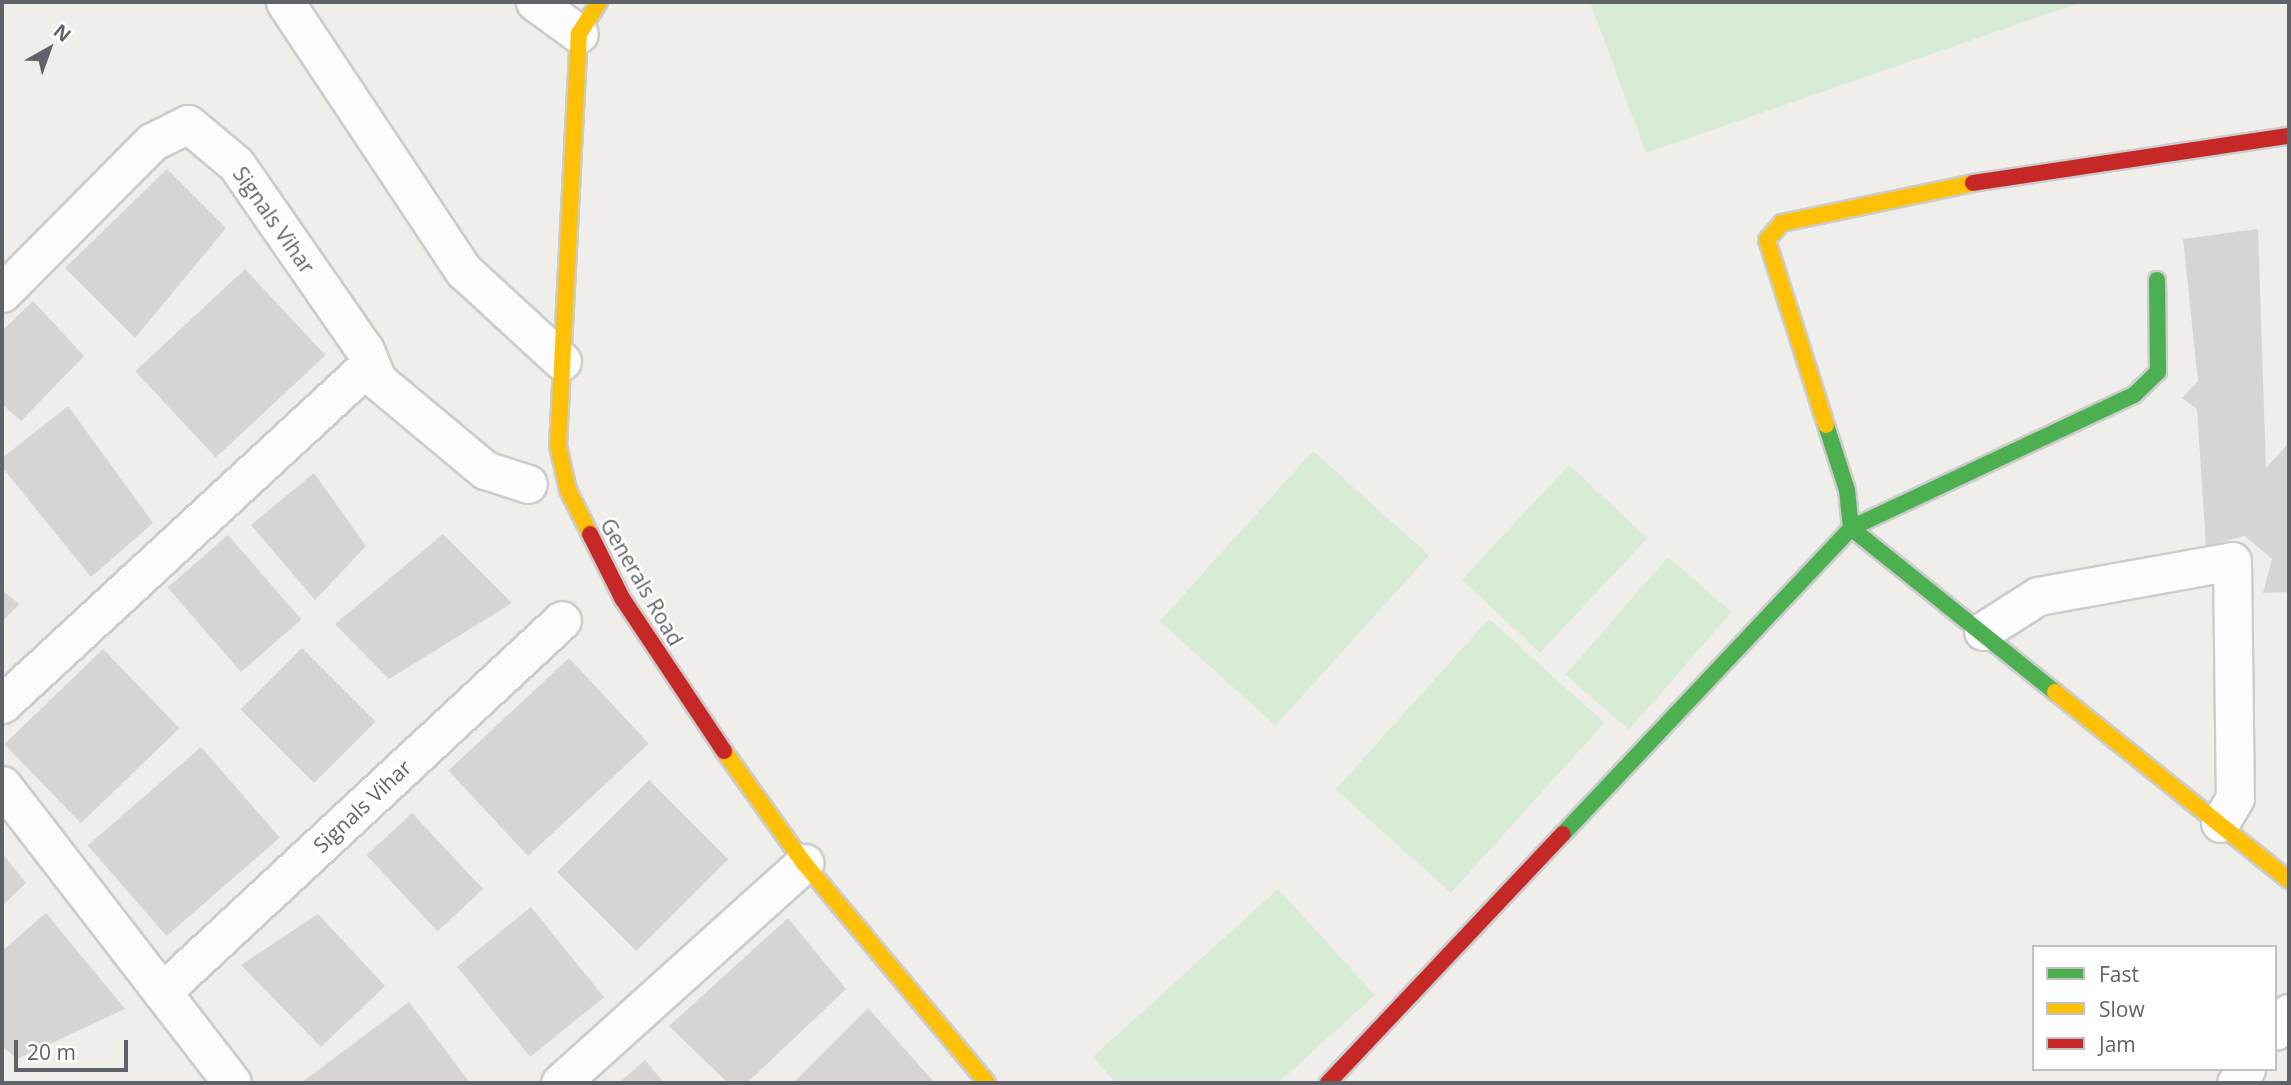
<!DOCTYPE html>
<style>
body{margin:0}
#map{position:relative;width:2291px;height:1085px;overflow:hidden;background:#efeeea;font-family:"Open Sans",sans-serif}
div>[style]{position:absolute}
.green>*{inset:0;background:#d8ebd6;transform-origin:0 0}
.building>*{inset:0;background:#d6d5d3;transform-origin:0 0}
.roads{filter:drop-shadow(2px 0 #cbcccc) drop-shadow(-2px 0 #cbcccc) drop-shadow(0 2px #cbcccc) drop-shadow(0 -2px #cbcccc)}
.street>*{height:37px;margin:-18.5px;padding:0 18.5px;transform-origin:18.5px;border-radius:18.5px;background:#fdfcfc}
.fast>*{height:16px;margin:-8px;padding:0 8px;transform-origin:8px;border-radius:8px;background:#4caf50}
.slow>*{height:16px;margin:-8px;padding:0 8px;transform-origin:8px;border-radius:8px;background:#ffc107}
.jam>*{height:16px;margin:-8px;padding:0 8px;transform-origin:8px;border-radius:8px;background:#c62828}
span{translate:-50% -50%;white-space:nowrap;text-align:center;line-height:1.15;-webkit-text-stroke:5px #fff;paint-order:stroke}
.street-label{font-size:21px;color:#5f6368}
.frame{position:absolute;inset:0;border:4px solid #5f6368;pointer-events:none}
.legend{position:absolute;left:2032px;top:945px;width:245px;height:126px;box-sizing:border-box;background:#fff;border:2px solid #bfc1c3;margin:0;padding:9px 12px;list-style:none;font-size:21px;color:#5f6368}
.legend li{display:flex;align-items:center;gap:14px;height:35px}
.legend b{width:35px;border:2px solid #bfc1c3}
.north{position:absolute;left:14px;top:14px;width:70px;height:70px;-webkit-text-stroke:5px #fff;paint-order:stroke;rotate:40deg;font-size:19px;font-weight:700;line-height:28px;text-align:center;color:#5f6368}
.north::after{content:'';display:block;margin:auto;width:24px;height:32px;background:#5f6368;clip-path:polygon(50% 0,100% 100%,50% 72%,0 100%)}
.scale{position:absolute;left:14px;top:1040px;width:114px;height:32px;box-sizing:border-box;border:4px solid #5f6368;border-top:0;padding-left:9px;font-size:21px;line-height:24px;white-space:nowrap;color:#5f6368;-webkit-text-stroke:5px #fff;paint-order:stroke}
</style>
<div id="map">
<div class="green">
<div style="clip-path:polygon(1590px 2px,2082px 2px,1646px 153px)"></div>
<div style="left:1313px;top:451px;width:156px;height:229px;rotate:42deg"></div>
<div style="left:1569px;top:465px;width:107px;height:157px;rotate:43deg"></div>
<div style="left:1668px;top:557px;width:84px;height:156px;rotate:41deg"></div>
<div style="left:1489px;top:619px;width:155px;height:229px;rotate:42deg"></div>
<div style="clip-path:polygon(1278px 889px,1375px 995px,1278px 1083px,1116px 1083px,1093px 1057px)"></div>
</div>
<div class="building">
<div style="clip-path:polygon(167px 169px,226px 228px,135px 338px,65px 268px)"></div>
<div style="clip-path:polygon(2258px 229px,2266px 468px,2289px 443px,2289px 592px,2263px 593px,2272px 559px,2245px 536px,2206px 546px,2197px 409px,2182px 398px,2198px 381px,2183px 239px)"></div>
<div style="left:245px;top:269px;width:118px;height:150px;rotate:47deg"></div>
<div style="clip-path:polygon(33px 301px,84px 356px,21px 421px,2px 404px,2px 331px)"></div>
<div style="clip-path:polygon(68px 406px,153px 523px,91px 577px,2px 467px,2px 458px)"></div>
<div style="clip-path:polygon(314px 473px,366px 546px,315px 600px,251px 525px)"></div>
<div style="clip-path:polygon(443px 534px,512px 603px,389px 679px,335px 624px)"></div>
<div style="left:228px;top:535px;width:112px;height:80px;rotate:49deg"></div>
<div style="clip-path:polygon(2px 590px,19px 604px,2px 622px)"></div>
<div style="left:302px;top:648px;width:104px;height:87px;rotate:45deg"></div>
<div style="left:103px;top:649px;width:110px;height:137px;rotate:46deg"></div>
<div style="left:569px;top:658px;width:117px;height:165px;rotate:47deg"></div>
<div style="left:201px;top:747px;width:120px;height:150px;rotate:49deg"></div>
<div style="left:649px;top:780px;width:112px;height:130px;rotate:45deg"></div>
<div style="left:412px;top:813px;width:104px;height:62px;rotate:47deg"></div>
<div style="clip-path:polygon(2px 853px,26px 883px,2px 906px)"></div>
<div style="left:531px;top:907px;width:116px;height:95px;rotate:51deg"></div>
<div style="clip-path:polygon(46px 913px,125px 1009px,17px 1059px,2px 1046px,2px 951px)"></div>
<div style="clip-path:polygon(318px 914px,385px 986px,321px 1047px,241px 965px)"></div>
<div style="clip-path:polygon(788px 918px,846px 989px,747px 1083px,728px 1083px,669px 1026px)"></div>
<div style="clip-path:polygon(409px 1002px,470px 1083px,301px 1083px)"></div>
<div style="clip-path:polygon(868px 1008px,935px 1083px,793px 1083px)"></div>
<div style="clip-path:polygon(645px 1060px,664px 1083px,619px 1083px)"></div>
</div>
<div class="roads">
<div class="street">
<div style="left:285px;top:2px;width:323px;rotate:56.4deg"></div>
<div style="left:464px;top:271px;width:133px;rotate:42.6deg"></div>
<div style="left:535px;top:2px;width:54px;rotate:36deg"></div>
<div style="left:2px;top:293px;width:213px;rotate:-45.2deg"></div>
<div style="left:152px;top:142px;width:40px;rotate:-26.6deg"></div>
<div style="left:188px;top:124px;width:62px;rotate:39.8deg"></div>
<div style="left:236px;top:164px;width:226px;rotate:55.3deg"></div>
<div style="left:365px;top:350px;width:32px;rotate:68deg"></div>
<div style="left:377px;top:380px;width:141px;rotate:39.8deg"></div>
<div style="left:485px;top:470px;width:45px;rotate:18deg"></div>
<div style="left:1983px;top:631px;width:65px;rotate:-32.5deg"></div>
<div style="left:2038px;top:596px;width:197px;rotate:-10.2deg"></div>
<div style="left:2232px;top:561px;width:237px;rotate:89.3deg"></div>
<div style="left:2235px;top:798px;width:29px;rotate:121deg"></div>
<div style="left:2px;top:704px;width:501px;rotate:-42.74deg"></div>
<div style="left:2px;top:785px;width:376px;rotate:52.3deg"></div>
<div style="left:162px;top:992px;width:546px;rotate:-42.92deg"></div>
<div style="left:2275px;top:1031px;width:23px;rotate:-52deg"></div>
<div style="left:560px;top:1083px;width:329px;rotate:-42deg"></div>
<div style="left:2236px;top:1083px;width:17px;rotate:-54deg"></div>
</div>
<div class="fast">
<div style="left:1826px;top:425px;width:68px;rotate:72.1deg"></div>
<div style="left:1847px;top:490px;width:38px;rotate:84deg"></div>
<div style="left:1851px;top:528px;width:313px;rotate:-25.2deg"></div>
<div style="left:2134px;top:395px;width:33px;rotate:-44deg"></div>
<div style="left:2158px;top:372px;width:92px;rotate:-90.6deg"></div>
<div style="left:1563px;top:834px;width:420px;rotate:-46.7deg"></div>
<div style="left:1851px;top:528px;width:262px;rotate:38.8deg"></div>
</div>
<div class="slow">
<div style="left:1826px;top:425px;width:194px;rotate:-107.7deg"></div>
<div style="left:1767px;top:240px;width:23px;rotate:-49deg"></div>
<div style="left:1782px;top:223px;width:195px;rotate:-11.8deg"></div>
<div style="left:590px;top:534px;width:49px;rotate:-116.6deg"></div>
<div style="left:568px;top:490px;width:45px;rotate:-102.8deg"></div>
<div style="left:558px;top:446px;width:413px;rotate:-87.1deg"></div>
<div style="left:579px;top:34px;width:38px;rotate:-58deg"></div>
<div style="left:2055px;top:692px;width:300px;rotate:38.8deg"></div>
<div style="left:724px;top:751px;width:138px;rotate:54.5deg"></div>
<div style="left:804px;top:863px;width:286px;rotate:50.2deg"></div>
</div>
<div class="jam">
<div style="left:1973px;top:183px;width:319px;rotate:-8.5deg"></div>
<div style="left:590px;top:534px;width:72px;rotate:63.4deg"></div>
<div style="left:622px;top:598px;width:184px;rotate:56.3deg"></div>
<div style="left:1328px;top:1083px;width:342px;rotate:-46.7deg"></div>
</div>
</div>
<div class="street-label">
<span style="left:274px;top:220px;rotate:55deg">Signals Vihar</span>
<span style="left:642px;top:582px;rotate:60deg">Generals Road</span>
<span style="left:362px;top:806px;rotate:-43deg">Signals Vihar</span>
</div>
<div class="frame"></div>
<ul class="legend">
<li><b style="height:9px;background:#4caf50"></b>Fast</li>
<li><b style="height:9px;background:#ffc107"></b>Slow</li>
<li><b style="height:9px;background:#c62828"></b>Jam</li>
</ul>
<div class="north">N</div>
<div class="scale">20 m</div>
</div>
